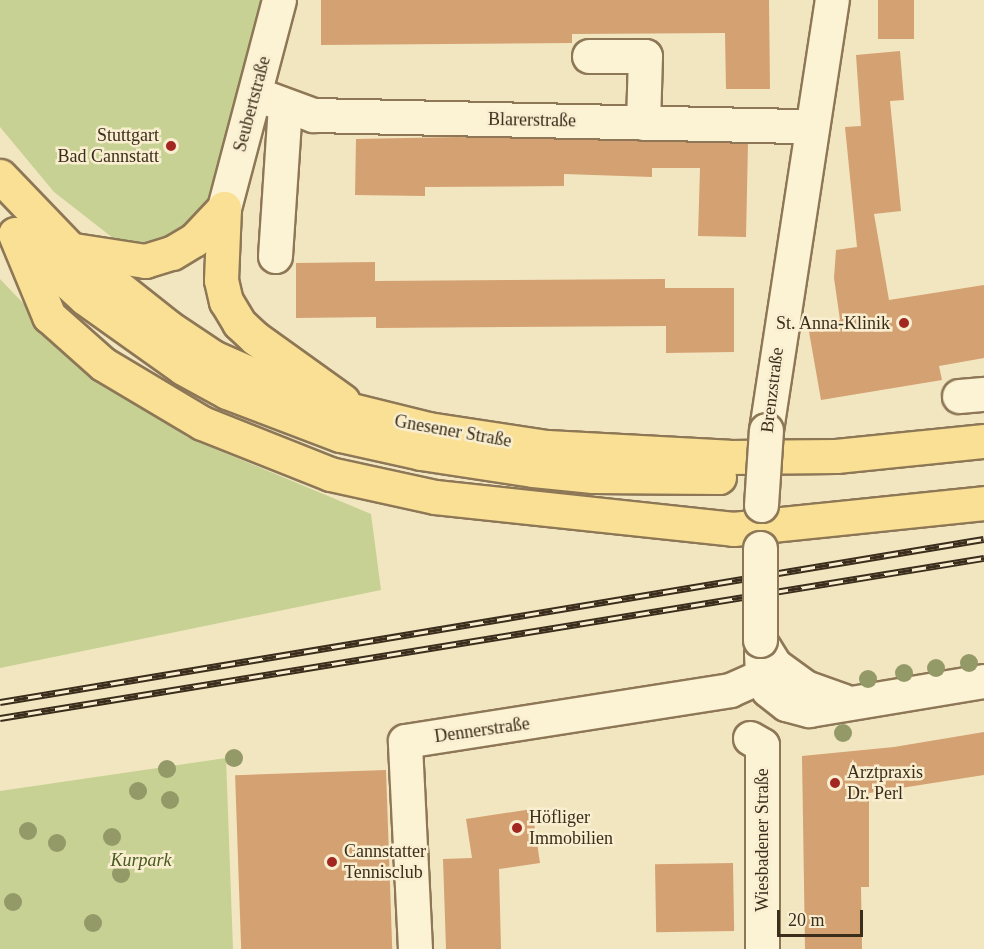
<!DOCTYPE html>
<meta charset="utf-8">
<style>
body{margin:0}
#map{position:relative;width:984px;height:949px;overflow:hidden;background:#f2e6c0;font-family:"Times New Roman",serif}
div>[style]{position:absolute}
.green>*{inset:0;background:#c6d193}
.building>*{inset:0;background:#d4a172;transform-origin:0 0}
.roads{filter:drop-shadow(2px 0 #8d7756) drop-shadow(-2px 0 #8d7756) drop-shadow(0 2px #8d7756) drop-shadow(0 -2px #8d7756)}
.minor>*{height:33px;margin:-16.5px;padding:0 16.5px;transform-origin:16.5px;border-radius:16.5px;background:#fcf2d4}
.major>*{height:33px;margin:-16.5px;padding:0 16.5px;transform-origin:16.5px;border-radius:16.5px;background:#f9e094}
.rail>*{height:7px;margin-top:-3.5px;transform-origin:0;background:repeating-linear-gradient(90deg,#f9efd0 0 14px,#3b2d1c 0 28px);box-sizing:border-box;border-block:2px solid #3b2d1c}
.bridges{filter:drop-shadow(2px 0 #8d7756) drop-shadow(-2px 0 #8d7756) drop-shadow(0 2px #8d7756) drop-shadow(0 -2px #8d7756)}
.minor-bridge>*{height:33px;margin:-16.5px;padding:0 16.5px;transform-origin:16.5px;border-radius:16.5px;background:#fcf2d4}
.trees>*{width:18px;height:18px;margin:-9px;border-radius:50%;background:#949968}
.dots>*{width:16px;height:16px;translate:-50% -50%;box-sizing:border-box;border:3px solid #f9efd0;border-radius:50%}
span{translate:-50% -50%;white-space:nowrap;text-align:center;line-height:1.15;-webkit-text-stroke:5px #f9efd0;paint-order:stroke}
.street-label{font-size:18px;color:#3b2d1c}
.poi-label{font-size:18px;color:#3b2d1c}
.right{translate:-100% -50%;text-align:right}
.left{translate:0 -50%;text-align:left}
.park-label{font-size:18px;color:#485a20;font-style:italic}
.scale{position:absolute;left:777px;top:910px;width:86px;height:27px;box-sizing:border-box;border:3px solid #3b2d1c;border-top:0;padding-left:8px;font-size:18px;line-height:21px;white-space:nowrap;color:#3b2d1c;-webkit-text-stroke:4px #f9efd0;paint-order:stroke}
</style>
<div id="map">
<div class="green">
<div style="clip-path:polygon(0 0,263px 0,217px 183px,199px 221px,146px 248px,113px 238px,54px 192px,0 127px)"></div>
<div style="clip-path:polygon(0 279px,82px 365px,187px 437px,371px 514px,381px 590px,0 668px)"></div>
<div style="clip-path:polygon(226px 758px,233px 949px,0 949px,0 791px)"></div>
</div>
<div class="building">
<div style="clip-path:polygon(321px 0,769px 0,770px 89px,726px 89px,725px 33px,572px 34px,572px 43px,321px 45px)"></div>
<div style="left:878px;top:0;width:36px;height:39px"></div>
<div style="clip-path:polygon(900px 51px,904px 100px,890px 101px,901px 211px,874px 214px,889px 300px,984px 285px,984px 358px,939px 366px,942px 380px,821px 400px,808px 326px,840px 320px,834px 278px,836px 250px,857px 247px,845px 127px,861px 126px,856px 55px)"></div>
<div style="clip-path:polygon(458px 137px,748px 143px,746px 237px,698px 236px,700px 168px,652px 168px,652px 177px,564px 174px,564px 186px,425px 187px,425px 196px,355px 195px,356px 139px)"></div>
<div style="clip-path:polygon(375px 262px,375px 281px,665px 279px,665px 288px,734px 288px,734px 352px,666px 353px,666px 326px,376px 328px,376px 317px,296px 318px,296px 263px)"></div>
<div style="clip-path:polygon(984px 732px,984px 775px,869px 793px,869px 887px,861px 887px,862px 949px,805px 949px,802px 756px,894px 747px)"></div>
<div style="left:386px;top:770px;width:179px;height:151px;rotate:88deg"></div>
<div style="clip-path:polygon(532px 809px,540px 863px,499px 869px,501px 949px,446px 949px,443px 859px,472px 858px,466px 819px)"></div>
<div style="left:733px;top:863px;width:68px;height:78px;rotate:89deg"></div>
</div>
<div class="roads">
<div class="minor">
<div style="left:589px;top:56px;width:56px"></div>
<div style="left:645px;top:56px;width:67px;rotate:91.7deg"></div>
<div style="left:256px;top:94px;width:61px;rotate:20.2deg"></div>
<div style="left:313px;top:115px;width:499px;rotate:1.3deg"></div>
<div style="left:224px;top:208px;width:215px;rotate:-75.2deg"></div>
<div style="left:275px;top:256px;width:150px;rotate:-86.2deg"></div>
<div style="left:959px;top:396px;width:25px;rotate:-5deg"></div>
<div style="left:766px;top:430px;width:435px;rotate:-81.3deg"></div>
<div style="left:763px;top:646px;width:22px;rotate:58deg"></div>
<div style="left:775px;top:665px;width:37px;rotate:36deg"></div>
<div style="left:805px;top:687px;width:41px;rotate:19.7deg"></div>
<div style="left:761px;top:654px;width:22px;rotate:87deg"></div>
<div style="left:762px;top:676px;width:15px;rotate:67deg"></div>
<div style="left:768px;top:690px;width:23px;rotate:38deg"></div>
<div style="left:786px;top:704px;width:24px;rotate:15deg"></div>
<div style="left:809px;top:710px;width:177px;rotate:-9.4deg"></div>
<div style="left:750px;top:738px;width:14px;rotate:30deg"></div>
<div style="left:762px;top:745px;width:204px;rotate:90deg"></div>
<div style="left:415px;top:949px;width:208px;rotate:-92.8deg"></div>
<div style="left:405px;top:741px;width:329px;rotate:-8.9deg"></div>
<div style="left:730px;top:690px;width:35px;rotate:-24deg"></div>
<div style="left:762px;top:676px;width:17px;rotate:-40deg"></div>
</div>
<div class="major">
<div style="left:0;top:176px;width:103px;rotate:46.2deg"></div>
<div style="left:71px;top:250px;width:124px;rotate:38.4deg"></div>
<div style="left:168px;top:327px;width:54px;rotate:33.7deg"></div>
<div style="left:213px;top:357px;width:107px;rotate:23.7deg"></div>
<div style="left:311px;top:400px;width:121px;rotate:13.9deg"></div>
<div style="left:428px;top:429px;width:120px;rotate:8.6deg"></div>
<div style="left:547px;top:447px;width:182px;rotate:3.1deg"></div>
<div style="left:729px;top:457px;width:107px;rotate:-0.5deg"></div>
<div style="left:836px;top:456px;width:149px;rotate:-5.8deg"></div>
<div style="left:224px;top:208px;width:72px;rotate:92.4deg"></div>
<div style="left:221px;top:280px;width:22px;rotate:77deg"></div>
<div style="left:226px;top:301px;width:26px;rotate:59deg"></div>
<div style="left:239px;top:323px;width:22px;rotate:43deg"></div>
<div style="left:255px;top:338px;width:108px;rotate:35.6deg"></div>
<div style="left:15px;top:234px;width:89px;rotate:67.5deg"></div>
<div style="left:49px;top:316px;width:72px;rotate:41.6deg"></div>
<div style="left:103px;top:364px;width:115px;rotate:30.8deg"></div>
<div style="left:202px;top:423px;width:138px;rotate:21.7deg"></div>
<div style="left:330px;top:474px;width:107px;rotate:12.4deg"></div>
<div style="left:435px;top:497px;width:300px;rotate:6.1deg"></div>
<div style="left:733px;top:529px;width:252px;rotate:-5.9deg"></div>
<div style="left:23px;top:241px;width:84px;rotate:42.6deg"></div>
<div style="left:85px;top:298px;width:120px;rotate:35.5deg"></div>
<div style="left:183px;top:368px;width:50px;rotate:28.6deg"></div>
<div style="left:227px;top:392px;width:121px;rotate:20.8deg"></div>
<div style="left:340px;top:435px;width:83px;rotate:12.5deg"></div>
<div style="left:421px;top:453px;width:113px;rotate:8.6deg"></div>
<div style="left:533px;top:470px;width:60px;rotate:5.7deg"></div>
<div style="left:593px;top:476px;width:126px;rotate:0.5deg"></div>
<div style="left:74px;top:250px;width:72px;rotate:8.8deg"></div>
<div style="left:145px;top:261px;width:28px;rotate:-17deg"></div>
<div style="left:172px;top:253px;width:26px;rotate:-31deg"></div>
<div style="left:194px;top:240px;width:44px;rotate:-46.8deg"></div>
</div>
</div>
<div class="rail">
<div style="left:0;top:702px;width:997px;rotate:-9.41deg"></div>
<div style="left:0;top:718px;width:997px;rotate:-9.24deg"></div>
</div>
<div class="bridges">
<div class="minor-bridge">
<div style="left:761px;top:505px;width:75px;rotate:-86.2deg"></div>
<div style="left:760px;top:640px;width:92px;rotate:-90deg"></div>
</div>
</div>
<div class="trees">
<div style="left:969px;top:663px"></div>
<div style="left:936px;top:668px"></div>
<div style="left:904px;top:673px"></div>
<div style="left:868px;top:679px"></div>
<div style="left:843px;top:733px"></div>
<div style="left:234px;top:758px"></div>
<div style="left:167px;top:769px"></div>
<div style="left:138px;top:791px"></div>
<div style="left:170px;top:800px"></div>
<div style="left:28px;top:831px"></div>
<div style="left:112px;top:837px"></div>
<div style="left:57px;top:843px"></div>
<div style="left:121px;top:874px"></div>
<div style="left:13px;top:902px"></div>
<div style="left:93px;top:923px"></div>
</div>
<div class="dots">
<div style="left:171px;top:146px;background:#a22720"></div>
<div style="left:904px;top:323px;background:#a22720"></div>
<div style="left:835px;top:783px;background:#a22720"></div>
<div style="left:517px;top:828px;background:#a22720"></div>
<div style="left:332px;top:862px;background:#a22720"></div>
</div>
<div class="street-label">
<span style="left:252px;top:104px;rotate:-75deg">Seubertstraße</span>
<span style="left:532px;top:120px;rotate:1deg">Blarerstraße</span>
<span style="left:772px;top:390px;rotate:-83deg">Brenzstraße</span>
<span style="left:453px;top:431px;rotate:10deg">Gnesener Straße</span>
<span style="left:482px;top:730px;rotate:-8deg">Dennerstraße</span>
<span style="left:762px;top:840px;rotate:-90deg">Wiesbadener Straße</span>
</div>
<div class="poi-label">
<span class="right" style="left:159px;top:146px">Stuttgart<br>Bad Cannstatt</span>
<span class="right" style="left:890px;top:323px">St. Anna-Klinik</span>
<span class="left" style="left:847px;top:783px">Arztpraxis<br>Dr. Perl</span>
<span class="left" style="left:529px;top:828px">Höfliger<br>Immobilien</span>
<span class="left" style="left:344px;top:862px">Cannstatter<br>Tennisclub</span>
</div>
<div class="park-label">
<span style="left:141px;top:860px">Kurpark</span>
</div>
<div class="scale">20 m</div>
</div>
